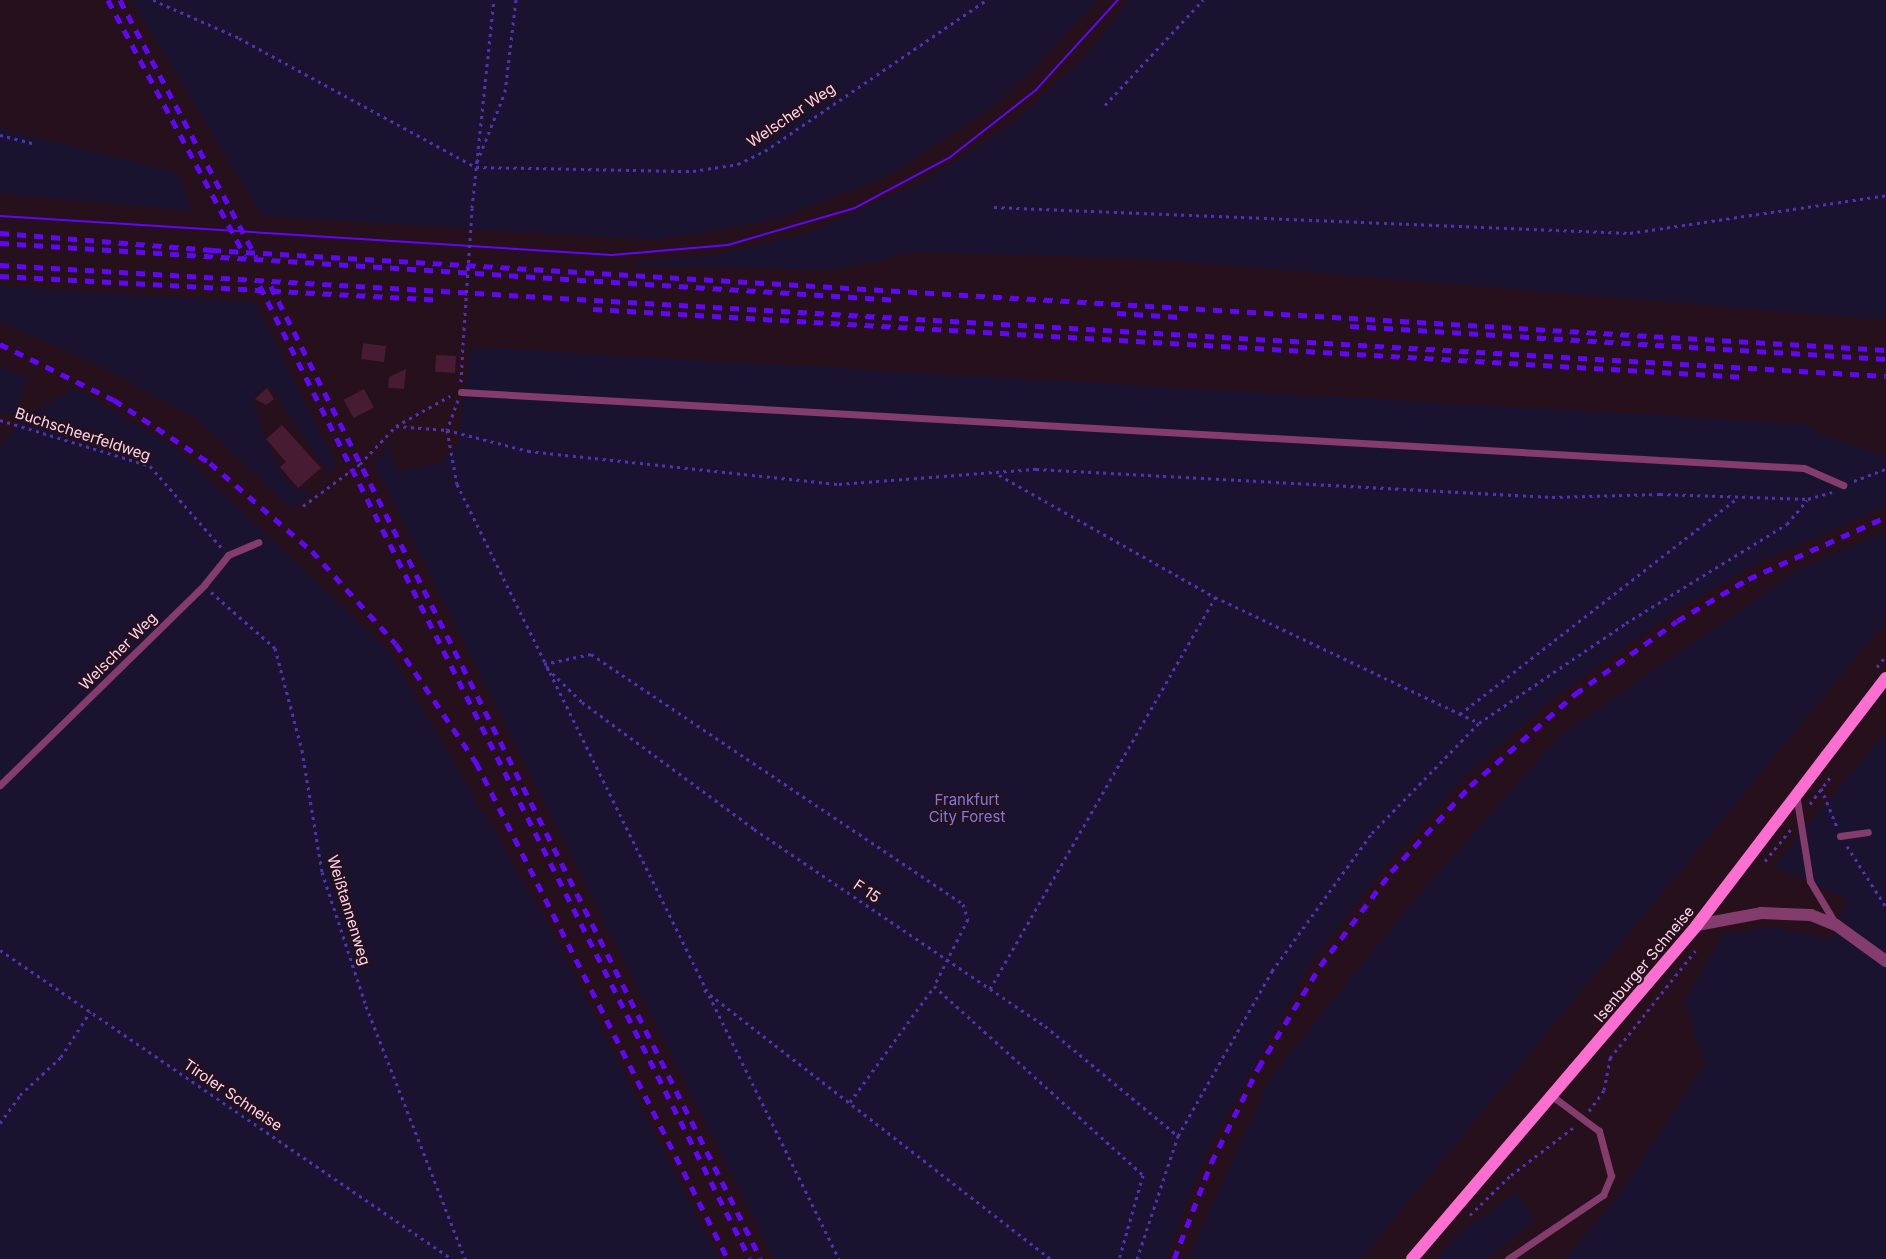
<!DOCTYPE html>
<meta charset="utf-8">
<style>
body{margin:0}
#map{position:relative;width:1886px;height:1259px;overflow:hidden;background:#26101c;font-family:Inter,sans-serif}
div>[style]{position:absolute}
.green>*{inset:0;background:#1a1330}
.building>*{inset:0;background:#471c32;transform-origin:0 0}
.path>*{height:3px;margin-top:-1.5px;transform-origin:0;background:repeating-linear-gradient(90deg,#4f32b6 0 3px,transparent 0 7.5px)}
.lane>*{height:7px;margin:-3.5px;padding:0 3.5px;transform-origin:3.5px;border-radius:3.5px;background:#843c6d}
.street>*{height:12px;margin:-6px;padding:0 6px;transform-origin:6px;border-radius:6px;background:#843c6d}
.secondary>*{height:12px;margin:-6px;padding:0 6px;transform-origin:6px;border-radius:6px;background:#fc6fd1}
.tram>*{height:1.5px;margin:-0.75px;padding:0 0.75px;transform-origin:0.75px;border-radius:0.75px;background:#6206fa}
.rail>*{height:4.5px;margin-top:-2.25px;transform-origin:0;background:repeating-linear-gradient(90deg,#6206fa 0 9px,transparent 0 17px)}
.path-bridge>*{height:3px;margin-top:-1.5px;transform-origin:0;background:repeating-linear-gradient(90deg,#4f32b6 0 3px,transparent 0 7.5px)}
span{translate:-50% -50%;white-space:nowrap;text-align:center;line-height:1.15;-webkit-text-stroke:4.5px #26101c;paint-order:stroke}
.street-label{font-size:15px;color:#fed5ee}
.park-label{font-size:15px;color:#7d7ae2}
</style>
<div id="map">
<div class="green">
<div style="clip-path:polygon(131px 0,1097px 0,1025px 78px,986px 111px,888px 176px,772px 221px,658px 240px,262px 216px)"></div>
<div style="clip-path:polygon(1129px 0,1886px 0,1886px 320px,1153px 259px,914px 252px,833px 270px,635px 266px,636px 261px,711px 256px,809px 233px,925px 181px,1018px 119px,1086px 55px)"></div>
<div style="clip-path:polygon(0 128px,177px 172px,193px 211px,0 193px)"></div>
<div style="clip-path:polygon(0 286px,255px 302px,336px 464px,329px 474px,269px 385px,253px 397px,265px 439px,288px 484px,312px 494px,291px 509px,198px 420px,93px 362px,7px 325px,0 319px)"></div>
<div style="clip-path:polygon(471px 347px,1809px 424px,1814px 431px,1886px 456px,1886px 506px,1756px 564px,1685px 605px,1552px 699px,1471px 771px,1384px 867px,1312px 962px,1204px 1157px,1166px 1259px,774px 1259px,374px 464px,389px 442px,396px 471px,440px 464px,458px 442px)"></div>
<div style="clip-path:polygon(0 367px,27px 377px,15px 414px,0 413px)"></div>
<div style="clip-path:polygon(75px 388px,176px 448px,389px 651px,541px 911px,719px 1259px,0 1259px,0 447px,21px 419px)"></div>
<div style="clip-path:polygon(1886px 531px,1886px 621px,1361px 1259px,1187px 1259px,1271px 1076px,1416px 898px,1559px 736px,1801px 568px)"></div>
<div style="clip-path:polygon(1886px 732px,1886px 1259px,1564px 1259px,1618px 1197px,1705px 1063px,1684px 1001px,1724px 934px,1776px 927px,1830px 940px,1848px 899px,1774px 866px)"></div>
<div style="clip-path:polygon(1517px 1193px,1535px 1220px,1487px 1259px,1436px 1259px,1460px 1232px)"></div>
</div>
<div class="building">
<div style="left:386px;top:346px;width:16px;height:23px;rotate:97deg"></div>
<div style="left:436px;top:355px;width:20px;height:17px;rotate:3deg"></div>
<div style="clip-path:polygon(406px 369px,404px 389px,388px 388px,389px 377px)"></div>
<div style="clip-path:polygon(267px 388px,274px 399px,266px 405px,255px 399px)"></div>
<div style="left:364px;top:389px;width:21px;height:23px;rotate:62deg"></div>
<div style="clip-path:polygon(282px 425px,321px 468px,298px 488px,280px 467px,286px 462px,266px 439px)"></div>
</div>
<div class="path">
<div style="left:153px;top:0;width:94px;rotate:23.8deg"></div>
<div style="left:239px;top:38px;width:270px;rotate:28.6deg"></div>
<div style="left:476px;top:167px;width:217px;rotate:1.1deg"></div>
<div style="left:693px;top:171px;width:46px;rotate:-8.8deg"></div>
<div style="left:738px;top:164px;width:30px;rotate:-26deg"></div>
<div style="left:765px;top:151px;width:268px;rotate:-34.3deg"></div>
<div style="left:1105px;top:105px;width:144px;rotate:-47deg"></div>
<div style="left:0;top:135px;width:34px;rotate:14deg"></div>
<div style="left:477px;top:162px;width:75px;rotate:-68.2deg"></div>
<div style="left:505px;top:92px;width:93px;rotate:-83.2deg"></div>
<div style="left:994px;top:207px;width:637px;rotate:2.34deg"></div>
<div style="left:1630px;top:233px;width:259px;rotate:-8.4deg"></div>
<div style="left:472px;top:208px;width:209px;rotate:-84deg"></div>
<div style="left:461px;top:382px;width:37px;rotate:-87deg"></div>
<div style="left:458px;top:400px;width:32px;rotate:110deg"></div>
<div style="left:447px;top:430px;width:55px;rotate:79.5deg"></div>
<div style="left:457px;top:484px;width:864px;rotate:63.76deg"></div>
<div style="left:0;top:420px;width:157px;rotate:17deg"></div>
<div style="left:150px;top:466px;width:108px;rotate:48.8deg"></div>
<div style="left:396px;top:426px;width:51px;rotate:4.5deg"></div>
<div style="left:447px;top:430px;width:84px;rotate:14.5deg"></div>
<div style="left:528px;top:451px;width:313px;rotate:6.1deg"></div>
<div style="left:839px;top:484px;width:198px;rotate:-4.4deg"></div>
<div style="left:1036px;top:469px;width:517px;rotate:3.11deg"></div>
<div style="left:1552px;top:497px;width:108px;rotate:-1.6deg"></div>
<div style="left:1660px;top:494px;width:148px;rotate:1.9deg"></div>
<div style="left:1808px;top:499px;width:25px;rotate:-16deg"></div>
<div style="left:999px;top:475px;width:248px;rotate:29.5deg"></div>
<div style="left:1215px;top:597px;width:293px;rotate:25.5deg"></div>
<div style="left:1854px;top:481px;width:34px;rotate:-21deg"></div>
<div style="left:303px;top:506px;width:71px;rotate:-36.4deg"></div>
<div style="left:360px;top:464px;width:52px;rotate:-46.5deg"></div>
<div style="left:396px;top:426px;width:62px;rotate:-29.1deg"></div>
<div style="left:211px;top:592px;width:85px;rotate:41.2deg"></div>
<div style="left:275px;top:648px;width:106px;rotate:75.2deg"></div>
<div style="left:302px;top:750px;width:124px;rotate:80.7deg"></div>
<div style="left:322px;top:872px;width:141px;rotate:71.8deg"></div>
<div style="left:366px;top:1006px;width:272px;rotate:68.6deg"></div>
<div style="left:544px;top:664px;width:48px;rotate:-12deg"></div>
<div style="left:591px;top:654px;width:448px;rotate:33.9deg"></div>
<div style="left:963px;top:904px;width:16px;rotate:72deg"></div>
<div style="left:968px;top:919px;width:75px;rotate:116.9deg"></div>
<div style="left:934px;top:986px;width:282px;rotate:42.1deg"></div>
<div style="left:1143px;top:1175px;width:87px;rotate:105.9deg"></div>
<div style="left:1877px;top:667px;width:14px;rotate:-51deg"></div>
<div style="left:547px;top:668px;width:49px;rotate:44.2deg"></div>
<div style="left:582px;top:702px;width:214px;rotate:36.4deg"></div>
<div style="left:754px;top:829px;width:351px;rotate:34.1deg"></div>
<div style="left:1045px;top:1026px;width:173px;rotate:39.6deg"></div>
<div style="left:1460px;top:714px;width:348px;rotate:-37.9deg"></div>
<div style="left:1821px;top:788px;width:42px;rotate:67.7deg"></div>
<div style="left:1810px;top:804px;width:35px;rotate:-53deg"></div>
<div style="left:1847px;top:846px;width:72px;rotate:57.4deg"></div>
<div style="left:1765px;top:861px;width:41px;rotate:-50.9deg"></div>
<div style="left:0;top:950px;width:548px;rotate:34.36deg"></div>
<div style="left:990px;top:989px;width:452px;rotate:-60.1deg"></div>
<div style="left:704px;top:990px;width:439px;rotate:37.8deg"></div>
<div style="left:850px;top:1102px;width:142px;rotate:-53.9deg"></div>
<div style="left:1589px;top:1111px;width:26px;rotate:-54deg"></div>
<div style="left:1604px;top:1090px;width:33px;rotate:-79deg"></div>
<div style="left:1610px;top:1058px;width:137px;rotate:-51.5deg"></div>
<div style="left:0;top:1123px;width:34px;rotate:-54deg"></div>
<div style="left:20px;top:1095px;width:56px;rotate:-42.8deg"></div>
<div style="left:61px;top:1057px;width:54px;rotate:-57.2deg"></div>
<div style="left:1470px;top:1215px;width:57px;rotate:-44.3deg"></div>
<div style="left:1511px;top:1175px;width:79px;rotate:-37.3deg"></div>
<div style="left:1137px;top:1259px;width:130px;rotate:-71.6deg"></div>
<div style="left:1178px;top:1136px;width:190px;rotate:-60.3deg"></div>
<div style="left:1272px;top:971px;width:170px;rotate:-54.1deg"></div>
<div style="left:1372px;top:833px;width:153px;rotate:-45.8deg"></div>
<div style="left:1479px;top:723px;width:178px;rotate:-34.2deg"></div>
<div style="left:1626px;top:623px;width:189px;rotate:-31.6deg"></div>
<div style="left:1787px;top:524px;width:31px;rotate:-50deg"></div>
</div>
<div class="lane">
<div style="left:461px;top:392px;width:1345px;rotate:3.24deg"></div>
<div style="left:1804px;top:468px;width:43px;rotate:23.6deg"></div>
<div style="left:0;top:785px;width:286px;rotate:-44.4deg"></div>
<div style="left:204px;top:585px;width:38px;rotate:-51deg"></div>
<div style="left:228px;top:555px;width:33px;rotate:-23deg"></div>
<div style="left:1797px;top:800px;width:82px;rotate:80.9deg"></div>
<div style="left:1810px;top:881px;width:49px;rotate:59.2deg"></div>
<div style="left:1840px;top:836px;width:28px;rotate:-8deg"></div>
<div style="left:1508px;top:1259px;width:115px;rotate:-34deg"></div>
<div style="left:1603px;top:1195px;width:21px;rotate:-67deg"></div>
<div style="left:1611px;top:1176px;width:47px;rotate:-104.9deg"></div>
<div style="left:1599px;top:1131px;width:59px;rotate:-143.3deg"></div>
</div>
<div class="street">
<div style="left:1697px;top:925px;width:65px;rotate:-10.6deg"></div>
<div style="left:1761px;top:913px;width:50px;rotate:2.3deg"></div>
<div style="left:1811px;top:915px;width:27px;rotate:22deg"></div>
<div style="left:1836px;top:925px;width:62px;rotate:35.8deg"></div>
</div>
<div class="secondary">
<div style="left:1412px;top:1259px;width:439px;rotate:-49.5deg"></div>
<div style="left:1697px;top:925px;width:311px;rotate:-52.6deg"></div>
</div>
<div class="tram">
<div style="left:0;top:216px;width:613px;rotate:3.65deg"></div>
<div style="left:612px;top:255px;width:116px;rotate:-4.9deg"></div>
<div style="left:728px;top:245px;width:132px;rotate:-16.2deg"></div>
<div style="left:855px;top:208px;width:106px;rotate:-28deg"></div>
<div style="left:949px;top:158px;width:110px;rotate:-38deg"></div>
<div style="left:1036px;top:90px;width:122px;rotate:-47.7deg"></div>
</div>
<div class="rail">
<div style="left:108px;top:0;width:290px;rotate:61.8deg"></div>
<div style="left:120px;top:0;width:291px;rotate:62.1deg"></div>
<div style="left:0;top:233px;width:213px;rotate:4.6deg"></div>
<div style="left:212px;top:250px;width:1677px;rotate:3.42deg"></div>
<div style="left:0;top:243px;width:900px;rotate:3.63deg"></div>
<div style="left:0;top:265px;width:1889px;rotate:3.37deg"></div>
<div style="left:0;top:276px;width:441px;rotate:3.1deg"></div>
<div style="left:260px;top:286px;width:1089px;rotate:63.27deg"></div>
<div style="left:271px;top:286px;width:1089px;rotate:63.27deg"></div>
<div style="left:593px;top:309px;width:1155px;rotate:3.38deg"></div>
<div style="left:1117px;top:313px;width:63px;rotate:3.6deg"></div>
<div style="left:1350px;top:326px;width:537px;rotate:3.52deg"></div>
<div style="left:0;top:344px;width:127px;rotate:26.2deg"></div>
<div style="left:114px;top:400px;width:115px;rotate:33.3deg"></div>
<div style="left:210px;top:463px;width:135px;rotate:40.8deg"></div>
<div style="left:312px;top:551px;width:125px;rotate:47.9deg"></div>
<div style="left:396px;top:644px;width:143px;rotate:55.9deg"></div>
<div style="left:476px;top:762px;width:557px;rotate:63.11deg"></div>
<div style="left:1174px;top:1259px;width:103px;rotate:-68.9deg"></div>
<div style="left:1211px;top:1163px;width:106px;rotate:-63.7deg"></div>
<div style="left:1258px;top:1068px;width:119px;rotate:-58.7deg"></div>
<div style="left:1320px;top:966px;width:118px;rotate:-52.9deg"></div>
<div style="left:1391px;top:872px;width:117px;rotate:-47.4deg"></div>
<div style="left:1470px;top:786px;width:140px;rotate:-41.2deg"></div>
<div style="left:1575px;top:694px;width:125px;rotate:-35.6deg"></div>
<div style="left:1677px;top:621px;width:82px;rotate:-30.6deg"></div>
<div style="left:1748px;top:579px;width:151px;rotate:-24.2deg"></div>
</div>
<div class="path-bridge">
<div style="left:463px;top:345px;width:137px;rotate:-86.2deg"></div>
</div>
<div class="street-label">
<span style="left:791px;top:115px;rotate:-34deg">Welscher Weg</span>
<span style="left:83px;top:434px;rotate:18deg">Buchscheerfeldweg</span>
<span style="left:118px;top:651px;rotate:-45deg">Welscher Weg</span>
<span style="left:867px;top:891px;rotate:34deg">F 15</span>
<span style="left:349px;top:910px;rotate:73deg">Weißtannenweg</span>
<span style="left:1644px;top:964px;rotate:-50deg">Isenburger Schneise</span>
<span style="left:233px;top:1095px;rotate:34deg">Tiroler Schneise</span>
</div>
<div class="park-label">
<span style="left:967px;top:808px">Frankfurt<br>City Forest</span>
</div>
</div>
